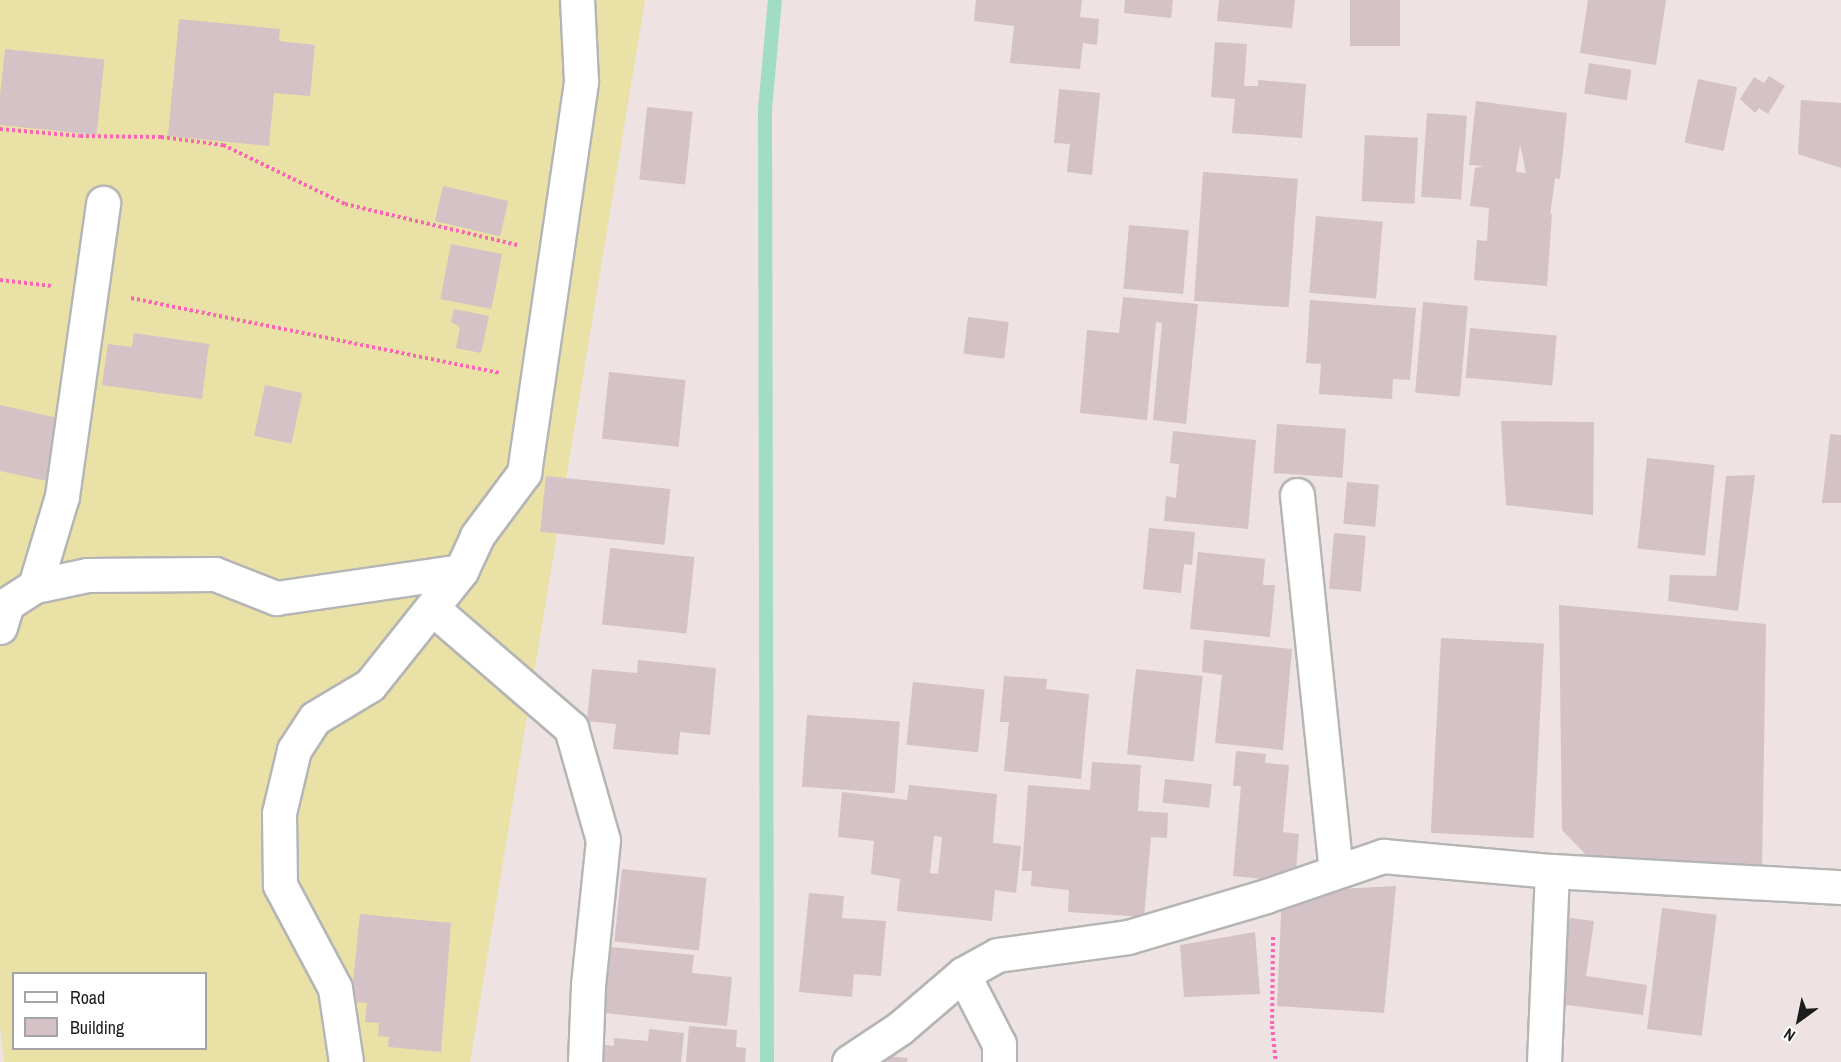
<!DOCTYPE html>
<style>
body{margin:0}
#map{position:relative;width:1841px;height:1062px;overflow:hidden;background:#eee2e2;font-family:"Archivo Narrow",sans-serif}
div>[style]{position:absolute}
.grass>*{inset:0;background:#e9e1a6}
.stream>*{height:14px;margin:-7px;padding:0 7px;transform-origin:7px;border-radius:7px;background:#a1dcc4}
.building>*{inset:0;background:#d4c2c6;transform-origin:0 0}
.path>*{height:4px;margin-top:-2px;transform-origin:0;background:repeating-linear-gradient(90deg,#fb65b5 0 3px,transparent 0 6px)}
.roads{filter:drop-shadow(2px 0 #b5b5b5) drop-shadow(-2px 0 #b5b5b5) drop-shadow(0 2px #b5b5b5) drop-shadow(0 -2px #b5b5b5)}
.minor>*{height:33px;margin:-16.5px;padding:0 16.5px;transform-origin:16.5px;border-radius:16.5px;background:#fff}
span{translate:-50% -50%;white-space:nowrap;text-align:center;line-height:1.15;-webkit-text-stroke:4.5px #fff;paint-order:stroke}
.legend{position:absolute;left:12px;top:972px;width:195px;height:78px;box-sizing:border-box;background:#fff;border:2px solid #a4a4a4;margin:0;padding:8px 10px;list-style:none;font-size:18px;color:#1c1c1c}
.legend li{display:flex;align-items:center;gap:12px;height:30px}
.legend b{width:30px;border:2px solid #a4a4a4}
.north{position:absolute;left:1769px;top:990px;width:60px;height:60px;-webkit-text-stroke:4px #fff;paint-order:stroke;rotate:213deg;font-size:16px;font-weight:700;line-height:24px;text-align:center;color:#1c1c1c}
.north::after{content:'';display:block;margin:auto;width:21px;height:27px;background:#1c1c1c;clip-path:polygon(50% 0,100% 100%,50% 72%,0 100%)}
</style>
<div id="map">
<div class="grass">
<div style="clip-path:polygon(evenodd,0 0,645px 0,470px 1062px,4px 1062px,0 1024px,0 0,14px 974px,206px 974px,206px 1048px,14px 1048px,14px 974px)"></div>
</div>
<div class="stream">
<div style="left:767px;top:1062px;width:953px;rotate:-90.12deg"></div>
<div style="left:765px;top:109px;width:109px;rotate:-84.8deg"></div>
</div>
<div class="building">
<div style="clip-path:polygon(976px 0,1082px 0,1080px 17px,1099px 19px,1097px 45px,1083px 43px,1080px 69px,1010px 63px,1014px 26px,974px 21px)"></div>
<div style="clip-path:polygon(1125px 0,1173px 0,1171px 18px,1124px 13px)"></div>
<div style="clip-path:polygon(1219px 0,1295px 0,1292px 28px,1217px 21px)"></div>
<div style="left:1350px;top:0;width:50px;height:46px"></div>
<div style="clip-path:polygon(1588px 0,1666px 0,1656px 65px,1580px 53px)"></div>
<div style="clip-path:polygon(179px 19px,280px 29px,279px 41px,315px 45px,310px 96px,274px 93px,269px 146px,168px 136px)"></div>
<div style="clip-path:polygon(1215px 42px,1247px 44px,1244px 86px,1258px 86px,1258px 80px,1306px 84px,1302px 138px,1232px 133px,1235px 99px,1211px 97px)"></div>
<div style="left:5px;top:49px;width:100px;height:76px;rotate:6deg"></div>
<div style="left:1589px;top:63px;width:43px;height:31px;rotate:9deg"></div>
<div style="clip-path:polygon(1769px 76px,1785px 86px,1768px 114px,1759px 108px,1755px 113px,1740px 99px,1754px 77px,1764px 83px)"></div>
<div style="left:1698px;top:79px;width:40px;height:65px;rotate:12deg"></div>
<div style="clip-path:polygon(1059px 89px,1100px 93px,1092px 175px,1067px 172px,1070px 144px,1054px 143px)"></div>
<div style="clip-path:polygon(1801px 100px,1841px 103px,1841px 168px,1798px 154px)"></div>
<div style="clip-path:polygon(evenodd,1476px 101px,1567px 113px,1560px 179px,1555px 178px,1550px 216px,1552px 213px,1547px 286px,1474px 280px,1477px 240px,1487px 241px,1489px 208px,1470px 206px,1475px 168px,1484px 166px,1469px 165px,1476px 101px,1520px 144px,1526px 173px,1516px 172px,1520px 144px)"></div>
<div style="left:647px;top:107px;width:46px;height:73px;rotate:6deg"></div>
<div style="left:1427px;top:113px;width:40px;height:84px;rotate:4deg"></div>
<div style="left:1365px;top:135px;width:53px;height:66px;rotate:3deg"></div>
<div style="left:1203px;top:172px;width:95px;height:129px;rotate:4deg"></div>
<div style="left:443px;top:186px;width:67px;height:36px;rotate:13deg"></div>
<div style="left:1316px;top:216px;width:67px;height:77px;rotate:5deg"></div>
<div style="left:1129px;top:225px;width:60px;height:64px;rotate:5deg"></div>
<div style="left:451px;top:244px;width:52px;height:56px;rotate:11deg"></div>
<div style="clip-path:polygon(1123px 297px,1198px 304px,1186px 424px,1153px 420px,1162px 323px,1156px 322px,1147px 420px,1080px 413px,1087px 330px,1119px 333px)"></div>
<div style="clip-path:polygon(1310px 300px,1416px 308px,1410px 380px,1393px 379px,1392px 399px,1319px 394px,1321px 364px,1306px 363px)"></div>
<div style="left:1423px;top:302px;width:45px;height:91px;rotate:5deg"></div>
<div style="clip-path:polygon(454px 309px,489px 316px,481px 353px,456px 348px,460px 327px,451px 322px)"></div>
<div style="left:968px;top:317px;width:41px;height:37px;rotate:7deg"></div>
<div style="left:1470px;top:328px;width:87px;height:50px;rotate:5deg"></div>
<div style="clip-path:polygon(134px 333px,209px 344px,202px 399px,102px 385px,108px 344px,132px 347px)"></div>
<div style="left:609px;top:372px;width:77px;height:67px;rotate:6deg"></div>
<div style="left:265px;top:385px;width:38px;height:52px;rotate:12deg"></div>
<div style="clip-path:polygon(0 405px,62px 419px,47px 481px,0 471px)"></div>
<div style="clip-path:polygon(1501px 421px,1594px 422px,1593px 515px,1506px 505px)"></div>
<div style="left:1277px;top:424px;width:69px;height:49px;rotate:4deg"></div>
<div style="clip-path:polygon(1173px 431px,1256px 440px,1248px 529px,1164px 521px,1166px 496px,1176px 498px,1179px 464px,1170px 463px)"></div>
<div style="clip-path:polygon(1830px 434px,1841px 435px,1841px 503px,1822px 503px)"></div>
<div style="left:1647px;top:458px;width:68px;height:91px;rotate:6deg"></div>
<div style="clip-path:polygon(1755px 475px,1738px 611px,1668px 601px,1670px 575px,1716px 576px,1726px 476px)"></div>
<div style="left:546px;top:476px;width:125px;height:56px;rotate:6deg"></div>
<div style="left:1347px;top:482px;width:32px;height:42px;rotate:5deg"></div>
<div style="clip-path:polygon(1149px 528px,1195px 532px,1192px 565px,1184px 564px,1181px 593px,1143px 589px)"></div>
<div style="left:1334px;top:533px;width:32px;height:56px;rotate:5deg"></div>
<div style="left:610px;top:548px;width:85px;height:77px;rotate:6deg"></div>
<div style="clip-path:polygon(1198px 552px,1265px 559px,1263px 585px,1275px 585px,1270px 637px,1190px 629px)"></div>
<div style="clip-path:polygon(1559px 605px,1766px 624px,1762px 872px,1591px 860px,1562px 830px)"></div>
<div style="left:1441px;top:638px;width:103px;height:195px;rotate:3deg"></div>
<div style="clip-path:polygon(1204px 640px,1292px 649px,1283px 750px,1215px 743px,1222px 675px,1202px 672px)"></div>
<div style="clip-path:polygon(638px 660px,716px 668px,710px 735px,680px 732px,678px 755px,613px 749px,616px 724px,587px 721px,592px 669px,637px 673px)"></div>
<div style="left:1136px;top:669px;width:67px;height:86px;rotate:6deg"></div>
<div style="clip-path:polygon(1004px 676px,1047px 679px,1046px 689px,1089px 694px,1081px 779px,1004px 771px,1009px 722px,1000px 722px)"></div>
<div style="left:913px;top:682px;width:72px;height:63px;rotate:6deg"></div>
<div style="left:807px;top:715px;width:93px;height:72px;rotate:4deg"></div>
<div style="clip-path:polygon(1236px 751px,1266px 754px,1265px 763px,1289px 765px,1283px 832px,1299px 834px,1295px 882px,1233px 876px,1241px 786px,1233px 786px)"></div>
<div style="clip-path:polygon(1092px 762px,1141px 765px,1138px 811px,1168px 813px,1167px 838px,1151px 837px,1144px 917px,1068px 912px,1069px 890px,1031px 886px,1032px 871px,1022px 871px,1028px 785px,1090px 790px)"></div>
<div style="left:1165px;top:779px;width:47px;height:24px;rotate:6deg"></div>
<div style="clip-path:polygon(evenodd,909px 785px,997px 794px,993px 843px,1021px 846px,1016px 893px,995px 890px,992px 921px,897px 911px,900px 879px,871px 874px,874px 841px,838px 837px,842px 792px,907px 800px,909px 785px,934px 836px,942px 837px,938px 874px,930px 873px,934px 836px)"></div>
<div style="left:622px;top:869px;width:85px;height:73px;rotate:6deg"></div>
<div style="clip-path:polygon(1396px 886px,1384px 1013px,1277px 1006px,1282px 892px)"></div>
<div style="clip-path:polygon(809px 893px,844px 896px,842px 918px,886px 921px,881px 976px,854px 974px,852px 997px,799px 992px)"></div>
<div style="left:1662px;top:908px;width:55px;height:122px;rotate:7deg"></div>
<div style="clip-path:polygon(360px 914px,451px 923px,441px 1052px,388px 1047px,389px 1037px,378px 1036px,379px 1023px,365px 1022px,367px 1003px,351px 1002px)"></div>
<div style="clip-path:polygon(1563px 917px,1594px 921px,1586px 976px,1647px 985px,1643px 1015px,1552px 1003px)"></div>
<div style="clip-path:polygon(1255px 932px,1260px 994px,1184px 997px,1180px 945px)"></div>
<div style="clip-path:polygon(601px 946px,694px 955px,692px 973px,732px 977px,727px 1026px,595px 1012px)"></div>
<div style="clip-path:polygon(689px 1026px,737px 1030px,736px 1047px,746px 1048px,745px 1062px,686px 1062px)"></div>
<div style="clip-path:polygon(649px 1029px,684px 1033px,681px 1062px,598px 1062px,599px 1044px,614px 1046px,614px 1038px,648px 1041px)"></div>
<div style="clip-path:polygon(864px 1054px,908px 1058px,907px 1062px,863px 1062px)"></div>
</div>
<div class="path">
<div style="left:0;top:129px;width:80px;rotate:5deg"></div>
<div style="left:80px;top:136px;width:81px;rotate:0.7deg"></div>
<div style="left:161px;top:137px;width:63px;rotate:7.4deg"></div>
<div style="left:223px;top:145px;width:136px;rotate:25.8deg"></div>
<div style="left:345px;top:204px;width:177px;rotate:13.4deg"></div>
<div style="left:0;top:280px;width:52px;rotate:6.6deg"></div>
<div style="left:131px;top:298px;width:377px;rotate:11.5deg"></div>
<div style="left:1273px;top:937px;width:89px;rotate:90.6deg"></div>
<div style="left:1272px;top:1026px;width:36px;rotate:84deg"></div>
</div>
<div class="roads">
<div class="minor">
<div style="left:1297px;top:495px;width:377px;rotate:84.1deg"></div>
<div style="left:35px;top:586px;width:94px;rotate:-73.3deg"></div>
<div style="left:62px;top:496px;width:296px;rotate:-82deg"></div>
<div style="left:432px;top:608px;width:184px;rotate:40.8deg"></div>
<div style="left:571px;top:728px;width:116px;rotate:74.1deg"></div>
<div style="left:603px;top:840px;width:146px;rotate:95.9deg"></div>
<div style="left:588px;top:985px;width:77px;rotate:92.2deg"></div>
<div style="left:0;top:627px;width:24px;rotate:-73deg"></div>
<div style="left:7px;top:604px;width:33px;rotate:-33deg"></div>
<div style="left:35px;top:586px;width:53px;rotate:-11.9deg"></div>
<div style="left:87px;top:575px;width:128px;rotate:-0.4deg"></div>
<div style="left:215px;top:574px;width:66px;rotate:21.5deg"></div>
<div style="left:276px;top:598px;width:187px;rotate:-8.3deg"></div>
<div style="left:963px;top:974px;width:79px;rotate:62.8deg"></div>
<div style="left:999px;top:1044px;width:18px;rotate:90deg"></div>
<div style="left:346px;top:1062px;width:75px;rotate:-98.5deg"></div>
<div style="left:335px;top:988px;width:117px;rotate:-118.1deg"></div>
<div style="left:280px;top:885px;width:72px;rotate:-90.8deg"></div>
<div style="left:279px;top:813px;width:65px;rotate:-76.6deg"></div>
<div style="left:294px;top:750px;width:38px;rotate:-57deg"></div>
<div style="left:315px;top:718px;width:64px;rotate:-31deg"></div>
<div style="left:370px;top:685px;width:146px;rotate:-51.4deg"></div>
<div style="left:461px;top:571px;width:38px;rotate:-65deg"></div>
<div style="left:477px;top:536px;width:79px;rotate:-53.3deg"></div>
<div style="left:524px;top:473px;width:396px;rotate:-81.7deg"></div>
<div style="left:581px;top:81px;width:81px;rotate:-92.8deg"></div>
<div style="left:849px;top:1062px;width:61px;rotate:-33.7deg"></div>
<div style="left:900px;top:1028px;width:83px;rotate:-40.6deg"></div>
<div style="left:963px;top:974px;width:39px;rotate:-29deg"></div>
<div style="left:997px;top:955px;width:132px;rotate:-7.8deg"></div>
<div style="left:1128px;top:937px;width:144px;rotate:-16.5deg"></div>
<div style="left:1266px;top:896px;width:124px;rotate:-18.9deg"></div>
<div style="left:1383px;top:856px;width:170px;rotate:5.1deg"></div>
<div style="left:1552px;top:871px;width:289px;rotate:3.2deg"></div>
<div style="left:1544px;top:1062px;width:191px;rotate:-87.6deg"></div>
</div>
</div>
<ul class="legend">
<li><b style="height:8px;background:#fff"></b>Road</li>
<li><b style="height:16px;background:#d4c2c6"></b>Building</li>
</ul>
<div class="north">N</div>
</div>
